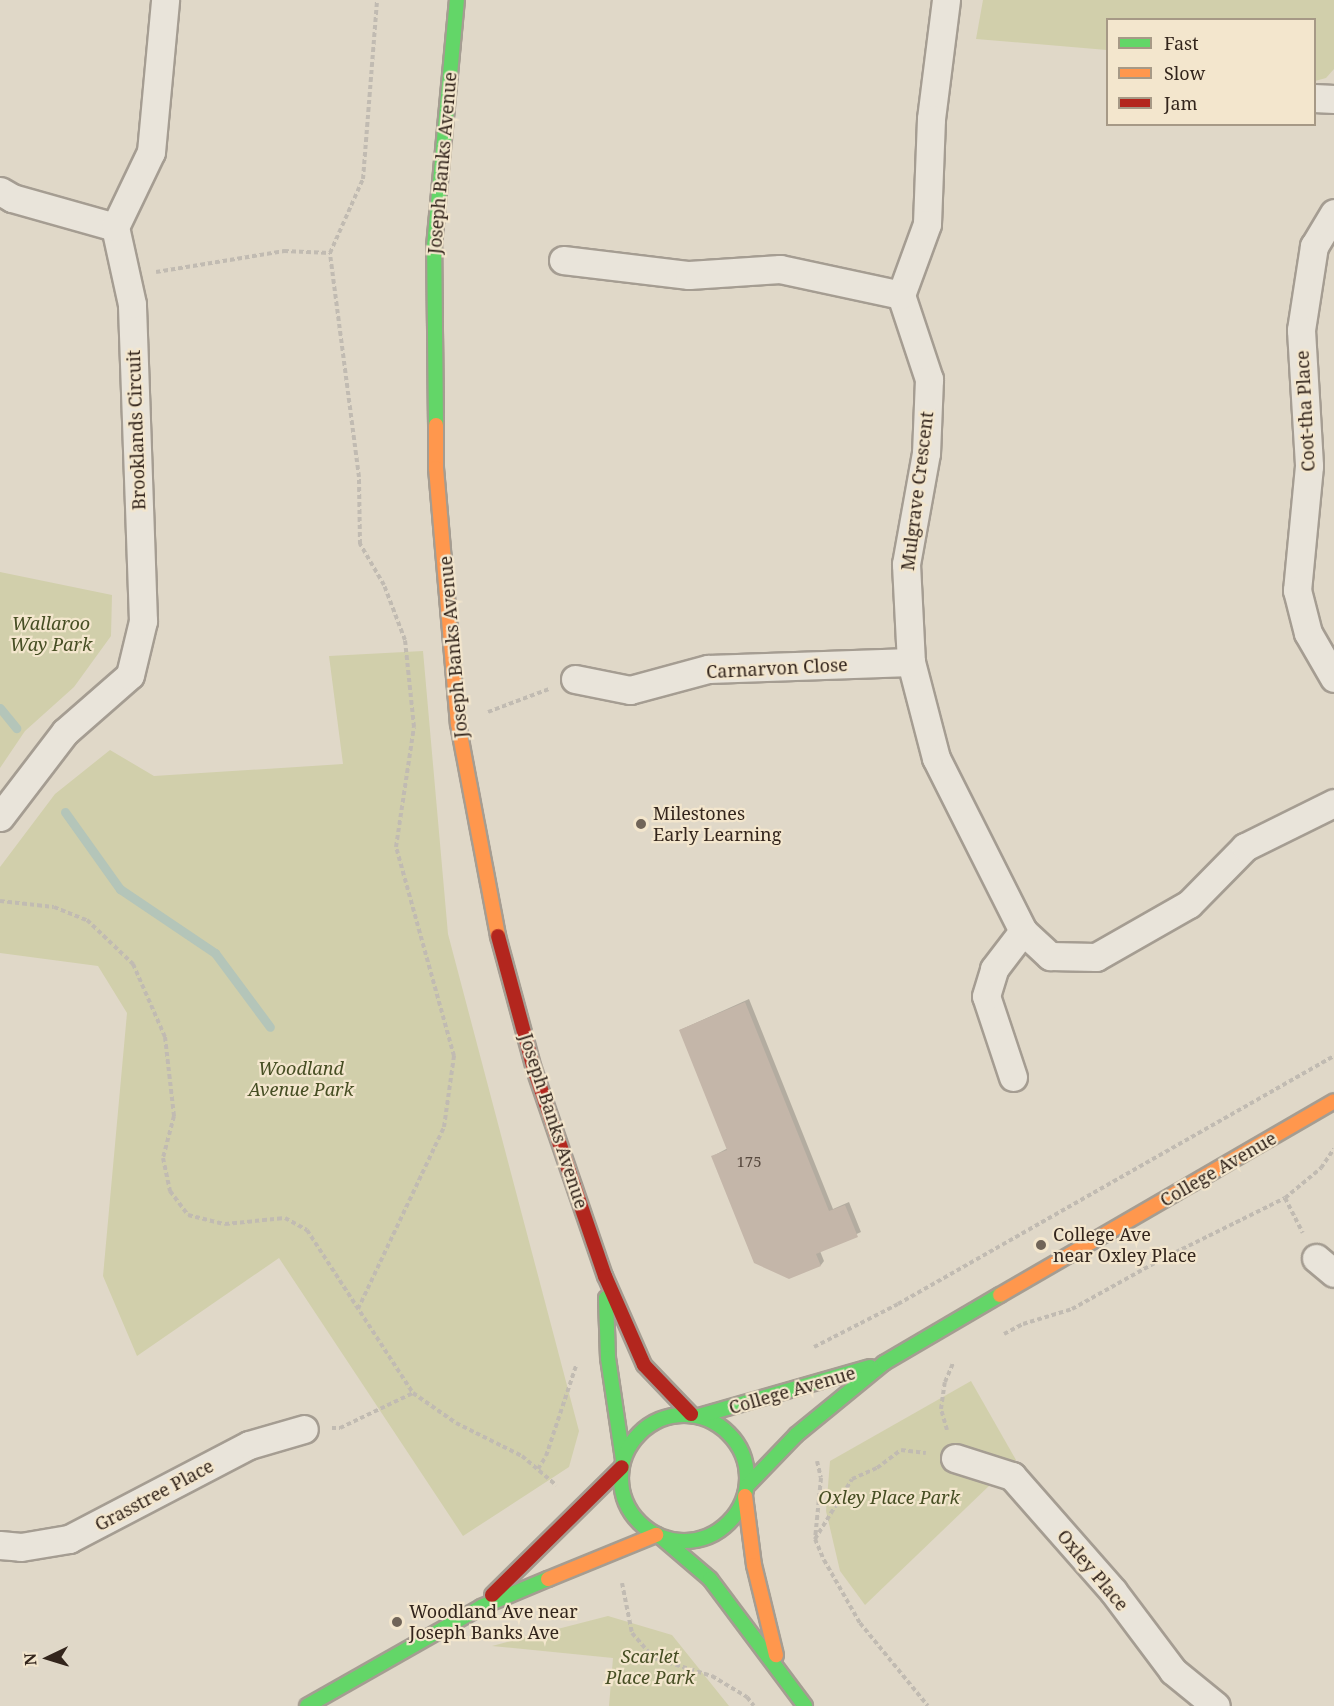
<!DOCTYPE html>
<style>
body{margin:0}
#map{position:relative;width:1334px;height:1706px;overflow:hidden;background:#e0d8c8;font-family:"Noto Serif",serif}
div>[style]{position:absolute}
.green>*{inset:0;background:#d1cfab}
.shadow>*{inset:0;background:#0003}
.stream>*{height:9px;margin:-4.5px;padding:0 4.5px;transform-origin:4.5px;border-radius:4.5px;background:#b4c5b9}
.building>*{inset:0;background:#c4b6a9}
.path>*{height:4px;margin-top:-2px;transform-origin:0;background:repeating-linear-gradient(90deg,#c1bbb2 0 4.5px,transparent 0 7.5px)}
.roads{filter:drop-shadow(2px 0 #a59d92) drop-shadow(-2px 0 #a59d92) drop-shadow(0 2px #a59d92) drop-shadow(0 -2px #a59d92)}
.street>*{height:27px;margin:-13.5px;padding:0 13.5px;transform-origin:13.5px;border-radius:13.5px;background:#e9e4da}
.fast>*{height:14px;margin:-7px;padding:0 7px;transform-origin:7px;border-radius:7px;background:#63d668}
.fast>.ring{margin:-7px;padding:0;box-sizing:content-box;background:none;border:14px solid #63d668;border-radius:50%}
.slow>*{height:14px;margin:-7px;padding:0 7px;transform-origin:7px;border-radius:7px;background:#ff974d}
.jam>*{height:14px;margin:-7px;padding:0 7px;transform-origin:7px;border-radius:7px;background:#b3261e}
.dots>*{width:16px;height:16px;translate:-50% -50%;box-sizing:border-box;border:3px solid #f3e6cd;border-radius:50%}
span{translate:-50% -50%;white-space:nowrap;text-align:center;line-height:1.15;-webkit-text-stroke:4.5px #f3e6cd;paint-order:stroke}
.number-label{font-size:15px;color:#57493f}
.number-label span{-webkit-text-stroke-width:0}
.street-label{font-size:18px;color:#33251c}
.park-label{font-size:18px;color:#464e23;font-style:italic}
.poi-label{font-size:18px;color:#33251c}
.left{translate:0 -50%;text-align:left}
.legend{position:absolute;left:1106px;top:18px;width:210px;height:108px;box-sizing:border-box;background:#f3e6cd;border:2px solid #a69986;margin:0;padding:8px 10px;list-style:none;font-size:18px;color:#33251c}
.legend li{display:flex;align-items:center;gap:12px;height:30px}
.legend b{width:30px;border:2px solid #a69986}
.north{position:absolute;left:18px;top:1628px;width:60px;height:60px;-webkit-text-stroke:4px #f3e6cd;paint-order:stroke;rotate:266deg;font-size:16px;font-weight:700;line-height:24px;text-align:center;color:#33251c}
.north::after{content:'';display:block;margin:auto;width:21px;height:27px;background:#33251c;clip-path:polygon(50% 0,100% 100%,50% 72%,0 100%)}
</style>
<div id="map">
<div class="green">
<div style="clip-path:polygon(983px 0,1334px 0,1334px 69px,1326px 78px,1315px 81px,1314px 20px,1108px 20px,1107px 50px,976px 39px)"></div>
<div style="clip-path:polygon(0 572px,112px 595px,111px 636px,74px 687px,25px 731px,0 768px)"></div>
<div style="clip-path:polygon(423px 651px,448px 934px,579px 1431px,569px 1467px,463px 1536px,279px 1258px,137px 1356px,103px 1276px,127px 1013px,98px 966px,0 953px,0 867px,55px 794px,110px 750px,154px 776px,343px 764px,329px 656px)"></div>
<div style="clip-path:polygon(971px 1381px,1016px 1460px,865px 1605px,840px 1571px,826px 1511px,830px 1461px)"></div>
<div style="clip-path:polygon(608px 1616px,672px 1635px,729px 1706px,609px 1706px,613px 1658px,492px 1646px)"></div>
</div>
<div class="shadow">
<div style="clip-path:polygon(749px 999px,833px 1209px,849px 1202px,861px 1232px,820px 1251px,824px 1261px,821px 1265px,789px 1278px,713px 1156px,728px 1148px,680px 1030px)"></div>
</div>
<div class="stream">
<div style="left:0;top:708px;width:26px;rotate:51deg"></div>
<div style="left:65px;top:812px;width:95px;rotate:54.5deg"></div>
<div style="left:120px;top:889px;width:115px;rotate:34deg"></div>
<div style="left:215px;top:953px;width:92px;rotate:53.4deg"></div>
</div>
<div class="building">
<div style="clip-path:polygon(745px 1002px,829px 1211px,845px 1205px,858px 1237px,816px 1254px,821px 1266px,789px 1279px,754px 1263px,711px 1156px,727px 1150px,679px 1030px)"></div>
</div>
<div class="path">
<div style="left:156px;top:272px;width:130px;rotate:-9.3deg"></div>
<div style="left:284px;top:251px;width:46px;rotate:2.5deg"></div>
<div style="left:488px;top:712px;width:65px;rotate:-20.7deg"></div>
<div style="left:0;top:901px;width:54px;rotate:6.3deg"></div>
<div style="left:54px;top:907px;width:35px;rotate:22deg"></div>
<div style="left:87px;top:920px;width:64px;rotate:43.7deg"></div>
<div style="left:133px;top:964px;width:80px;rotate:66.3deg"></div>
<div style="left:165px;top:1037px;width:80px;rotate:83.5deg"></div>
<div style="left:174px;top:1116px;width:43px;rotate:104.7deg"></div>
<div style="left:163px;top:1158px;width:34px;rotate:78deg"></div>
<div style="left:170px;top:1191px;width:30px;rotate:53deg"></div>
<div style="left:188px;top:1215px;width:38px;rotate:14deg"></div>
<div style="left:225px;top:1224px;width:60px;rotate:-5.7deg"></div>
<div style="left:285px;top:1218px;width:25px;rotate:29deg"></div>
<div style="left:307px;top:1230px;width:194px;rotate:57deg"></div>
<div style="left:413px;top:1393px;width:52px;rotate:34.9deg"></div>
<div style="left:456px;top:1423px;width:74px;rotate:26.6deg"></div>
<div style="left:522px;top:1456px;width:45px;rotate:40.5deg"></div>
<div style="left:1285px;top:1198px;width:39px;rotate:63deg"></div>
<div style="left:358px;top:1309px;width:201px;rotate:-64.7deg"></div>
<div style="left:444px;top:1127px;width:72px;rotate:-82deg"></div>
<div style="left:454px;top:1056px;width:217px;rotate:-105.5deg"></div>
<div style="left:396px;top:847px;width:121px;rotate:-81.5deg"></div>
<div style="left:414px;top:727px;width:87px;rotate:-95.9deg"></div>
<div style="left:405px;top:640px;width:59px;rotate:-110.9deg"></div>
<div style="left:384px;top:585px;width:48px;rotate:-120.3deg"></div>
<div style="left:360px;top:544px;width:67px;rotate:-90.9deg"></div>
<div style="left:359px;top:477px;width:226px;rotate:-97.4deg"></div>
<div style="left:330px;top:253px;width:81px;rotate:-66deg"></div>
<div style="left:363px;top:179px;width:180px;rotate:-85.5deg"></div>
<div style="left:1004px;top:1334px;width:21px;rotate:-28deg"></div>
<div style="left:1023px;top:1324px;width:51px;rotate:-17deg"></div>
<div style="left:1072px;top:1309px;width:103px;rotate:-29.1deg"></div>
<div style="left:1162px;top:1259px;width:137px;rotate:-26.4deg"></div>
<div style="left:1285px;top:1198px;width:47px;rotate:-39.8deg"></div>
<div style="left:1321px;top:1168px;width:23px;rotate:-56deg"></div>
<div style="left:814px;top:1347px;width:94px;rotate:-27.1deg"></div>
<div style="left:898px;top:1304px;width:502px;rotate:-29.63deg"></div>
<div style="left:332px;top:1428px;width:8px"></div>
<div style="left:340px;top:1428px;width:81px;rotate:-25.6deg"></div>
<div style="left:947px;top:1430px;width:22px;rotate:-106deg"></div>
<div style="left:941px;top:1409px;width:27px;rotate:-82deg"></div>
<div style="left:945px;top:1382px;width:21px;rotate:-67deg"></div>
<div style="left:817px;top:1461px;width:17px;rotate:77deg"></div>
<div style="left:821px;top:1478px;width:61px;rotate:95.6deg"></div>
<div style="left:815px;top:1539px;width:23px;rotate:67deg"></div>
<div style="left:824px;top:1560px;width:73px;rotate:60.3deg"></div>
<div style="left:860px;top:1623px;width:107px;rotate:50.7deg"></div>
<div style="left:538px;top:1469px;width:15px;rotate:-58deg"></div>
<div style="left:546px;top:1456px;width:95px;rotate:-71.6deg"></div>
<div style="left:815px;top:1539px;width:70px;rotate:-58.3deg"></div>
<div style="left:852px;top:1479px;width:27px;rotate:-24deg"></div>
<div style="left:877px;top:1468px;width:30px;rotate:-37deg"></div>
<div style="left:901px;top:1450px;width:25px;rotate:7deg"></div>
<div style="left:622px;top:1583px;width:51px;rotate:78.7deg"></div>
<div style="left:632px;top:1633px;width:33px;rotate:49deg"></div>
<div style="left:654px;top:1658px;width:61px;rotate:17.2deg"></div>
<div style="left:712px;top:1676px;width:41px;rotate:31deg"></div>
<div style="left:747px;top:1697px;width:11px;rotate:52deg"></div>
</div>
<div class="roads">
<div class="street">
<div style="left:946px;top:0;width:120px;rotate:97.2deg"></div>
<div style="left:931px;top:119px;width:105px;rotate:92.2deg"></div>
<div style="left:927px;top:224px;width:76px;rotate:110.1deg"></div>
<div style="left:901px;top:295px;width:89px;rotate:71.6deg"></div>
<div style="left:929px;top:379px;width:74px;rotate:92.3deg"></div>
<div style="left:926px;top:453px;width:113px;rotate:100.2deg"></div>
<div style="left:906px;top:564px;width:98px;rotate:87.1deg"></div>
<div style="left:911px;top:662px;width:99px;rotate:75.4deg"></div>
<div style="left:936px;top:758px;width:194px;rotate:63.3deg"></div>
<div style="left:1023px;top:931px;width:37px;rotate:43deg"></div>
<div style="left:1050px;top:956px;width:46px;rotate:1.2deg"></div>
<div style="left:1096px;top:957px;width:107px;rotate:-29.7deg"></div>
<div style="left:1189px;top:904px;width:80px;rotate:-45.5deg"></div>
<div style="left:1245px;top:847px;width:99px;rotate:-26.3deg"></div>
<div style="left:1314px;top:98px;width:20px;rotate:3deg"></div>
<div style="left:0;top:191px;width:14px;rotate:30deg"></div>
<div style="left:12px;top:198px;width:107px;rotate:15.7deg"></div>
<div style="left:1334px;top:213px;width:39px;rotate:121deg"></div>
<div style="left:1314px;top:246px;width:85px;rotate:98.8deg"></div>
<div style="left:1301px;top:330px;width:136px;rotate:86.6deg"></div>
<div style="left:1309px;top:466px;width:125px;rotate:95.5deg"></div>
<div style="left:1297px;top:590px;width:44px;rotate:75.7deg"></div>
<div style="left:1308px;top:633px;width:52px;rotate:60deg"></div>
<div style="left:563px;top:260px;width:127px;rotate:6.8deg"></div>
<div style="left:689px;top:275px;width:91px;rotate:-3.8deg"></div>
<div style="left:780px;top:269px;width:124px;rotate:12.1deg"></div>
<div style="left:575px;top:679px;width:56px;rotate:11.3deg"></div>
<div style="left:630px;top:690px;width:81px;rotate:-15.1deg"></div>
<div style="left:708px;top:669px;width:203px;rotate:-2deg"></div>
<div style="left:0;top:817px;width:107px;rotate:-52.6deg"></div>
<div style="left:65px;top:732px;width:86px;rotate:-41.2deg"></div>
<div style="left:130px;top:675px;width:56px;rotate:-76.5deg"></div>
<div style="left:143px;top:621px;width:317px;rotate:-92deg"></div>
<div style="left:132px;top:304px;width:79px;rotate:-102.4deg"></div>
<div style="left:115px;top:227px;width:83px;rotate:-64.4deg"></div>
<div style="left:151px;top:152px;width:153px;rotate:-84.7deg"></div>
<div style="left:1013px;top:1077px;width:85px;rotate:-108.4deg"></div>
<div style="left:986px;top:996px;width:28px;rotate:-73deg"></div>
<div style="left:994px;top:969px;width:48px;rotate:-52.7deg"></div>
<div style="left:1316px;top:1258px;width:23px;rotate:40deg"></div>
<div style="left:955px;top:1458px;width:60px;rotate:17.5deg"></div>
<div style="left:1012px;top:1476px;width:153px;rotate:48.7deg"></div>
<div style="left:1113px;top:1591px;width:100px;rotate:53.1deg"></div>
<div style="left:1173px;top:1671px;width:55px;rotate:39.1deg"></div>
<div style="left:0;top:1545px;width:21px;rotate:5deg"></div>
<div style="left:21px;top:1547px;width:49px;rotate:-9.5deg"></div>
<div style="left:69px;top:1539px;width:203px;rotate:-27.6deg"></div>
<div style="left:249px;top:1445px;width:57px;rotate:-16.2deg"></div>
</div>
<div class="fast">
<div style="left:436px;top:425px;width:178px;rotate:-90.6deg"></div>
<div style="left:434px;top:247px;width:248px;rotate:-84.7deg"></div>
<div style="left:606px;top:1298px;width:60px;rotate:88.1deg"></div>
<div style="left:608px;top:1358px;width:103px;rotate:81.6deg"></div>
<div class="ring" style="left:621px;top:1415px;width:112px;height:112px"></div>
<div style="left:699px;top:1416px;width:178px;rotate:-16deg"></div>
<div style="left:747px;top:1486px;width:71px;rotate:-46.1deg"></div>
<div style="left:796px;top:1435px;width:114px;rotate:-39.3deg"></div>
<div style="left:884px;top:1363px;width:134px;rotate:-30.4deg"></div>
<div style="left:662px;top:1538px;width:63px;rotate:40.5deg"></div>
<div style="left:710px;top:1579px;width:159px;rotate:53.2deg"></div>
<div style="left:307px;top:1706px;width:200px;rotate:-29.6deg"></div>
<div style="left:481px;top:1607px;width:73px;rotate:-22.7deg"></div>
</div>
<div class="slow">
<div style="left:436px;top:425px;width:43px;rotate:90deg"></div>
<div style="left:436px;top:468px;width:257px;rotate:85.1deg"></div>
<div style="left:458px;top:724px;width:216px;rotate:79.3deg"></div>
<div style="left:1000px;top:1295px;width:386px;rotate:-30.1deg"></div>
<div style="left:745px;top:1496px;width:70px;rotate:82.6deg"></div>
<div style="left:754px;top:1565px;width:93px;rotate:76.3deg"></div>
<div style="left:548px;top:1579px;width:117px;rotate:-22.2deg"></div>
</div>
<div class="jam">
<div style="left:498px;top:936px;width:138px;rotate:74.9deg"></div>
<div style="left:534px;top:1069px;width:219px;rotate:71.1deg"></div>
<div style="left:605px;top:1276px;width:97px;rotate:66.3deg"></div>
<div style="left:644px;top:1365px;width:68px;rotate:46.2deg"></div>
<div style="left:492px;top:1595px;width:182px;rotate:-44.6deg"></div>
</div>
</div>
<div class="dots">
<div style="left:641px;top:824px;background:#706458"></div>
<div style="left:1041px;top:1245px;background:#706458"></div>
<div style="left:397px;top:1622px;background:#706458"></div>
</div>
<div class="number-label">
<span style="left:749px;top:1162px">175</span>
</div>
<div class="street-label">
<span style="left:442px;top:163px;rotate:-85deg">Joseph Banks Avenue</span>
<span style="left:1305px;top:411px;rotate:-93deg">Coot-tha Place</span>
<span style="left:136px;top:430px;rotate:-92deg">Brooklands Circuit</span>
<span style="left:917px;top:491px;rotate:-83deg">Mulgrave Crescent</span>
<span style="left:453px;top:647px;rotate:-95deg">Joseph Banks Avenue</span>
<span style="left:777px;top:668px;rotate:-3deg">Carnarvon Close</span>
<span style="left:554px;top:1121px;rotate:72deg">Joseph Banks Avenue</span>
<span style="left:1218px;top:1169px;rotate:-30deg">College Avenue</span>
<span style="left:792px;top:1390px;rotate:-16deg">College Avenue</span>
<span style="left:154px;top:1495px;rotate:-28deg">Grasstree Place</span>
<span style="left:1093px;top:1570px;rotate:50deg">Oxley Place</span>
</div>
<div class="park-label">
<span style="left:51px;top:634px">Wallaroo<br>Way Park</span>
<span style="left:301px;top:1079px">Woodland<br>Avenue Park</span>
<span style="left:889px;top:1497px">Oxley Place Park</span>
<span style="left:650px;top:1667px">Scarlet<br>Place Park</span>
</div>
<div class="poi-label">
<span class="left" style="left:653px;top:824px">Milestones<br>Early Learning</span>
<span class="left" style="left:1053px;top:1245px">College Ave<br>near Oxley Place</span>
<span class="left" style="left:409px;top:1622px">Woodland Ave near<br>Joseph Banks Ave</span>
</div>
<ul class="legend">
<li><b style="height:8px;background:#63d668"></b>Fast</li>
<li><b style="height:8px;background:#ff974d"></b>Slow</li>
<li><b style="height:8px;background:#b3261e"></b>Jam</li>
</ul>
<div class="north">N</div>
</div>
